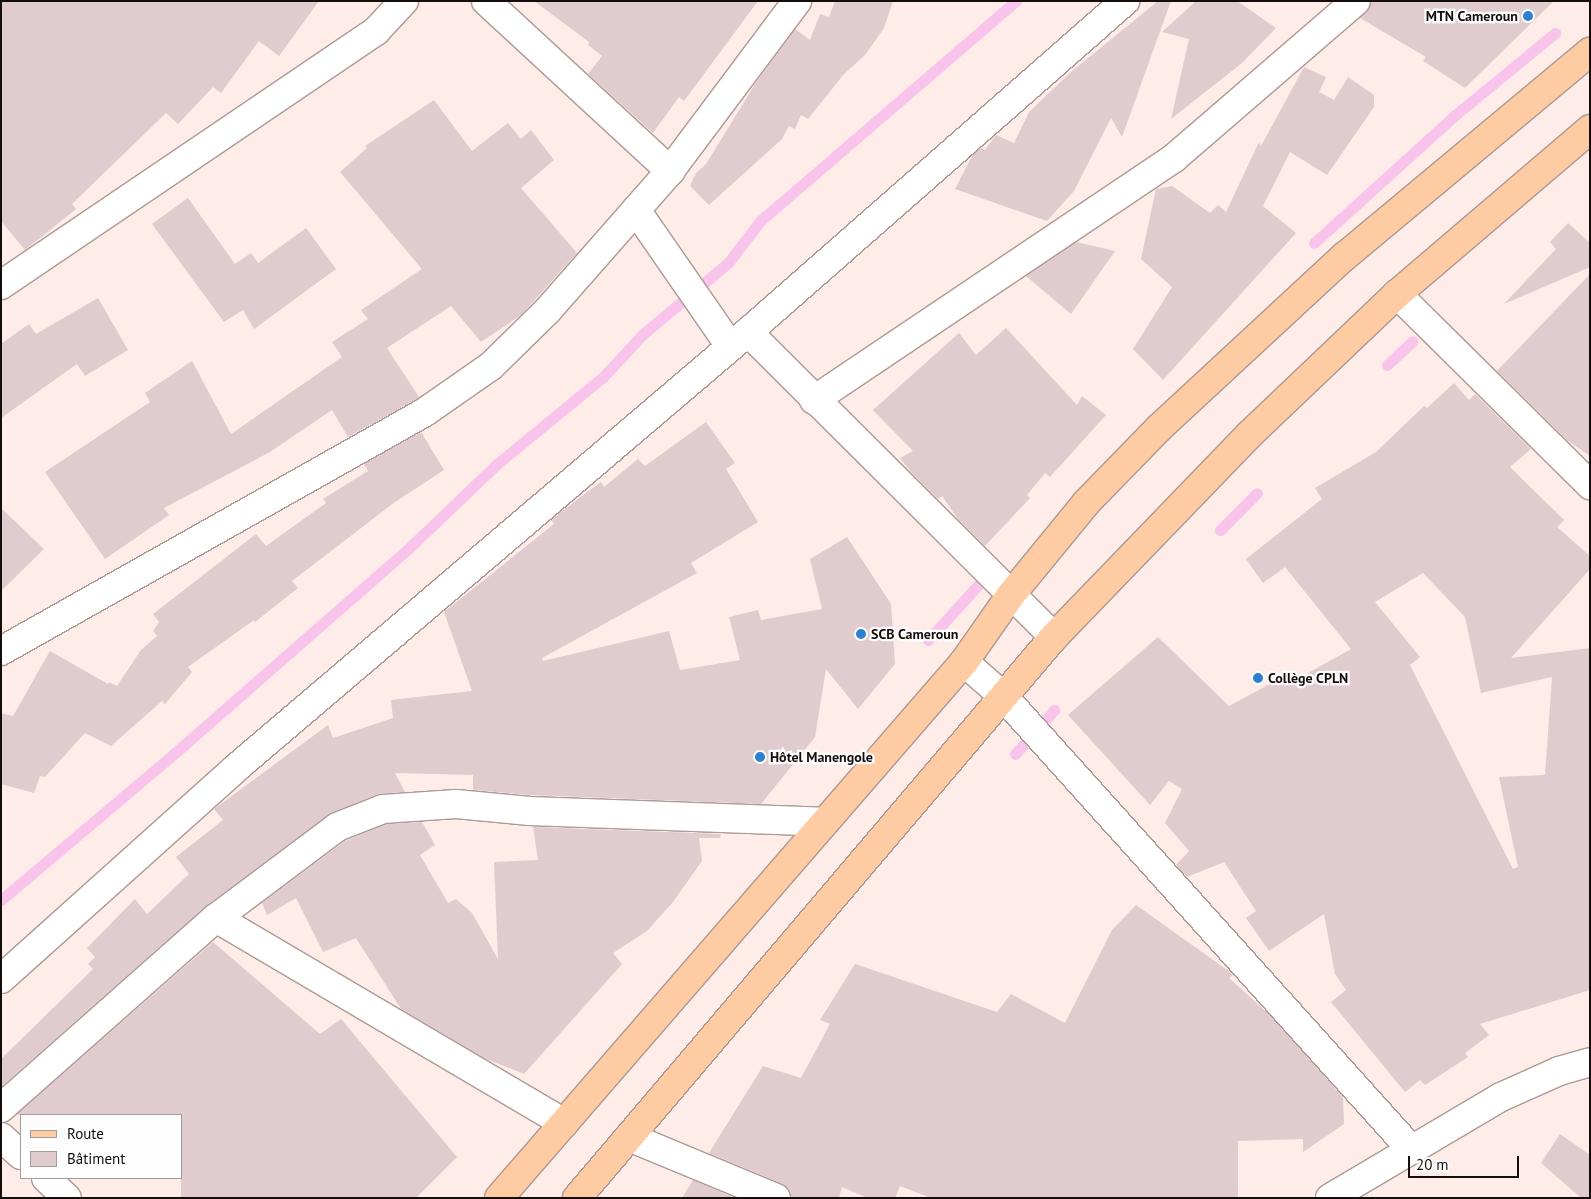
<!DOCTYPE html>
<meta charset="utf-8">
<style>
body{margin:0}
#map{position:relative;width:1591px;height:1199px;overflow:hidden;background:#fdece8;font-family:"PT Sans",sans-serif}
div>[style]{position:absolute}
.stream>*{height:11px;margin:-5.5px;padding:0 5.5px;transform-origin:5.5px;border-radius:5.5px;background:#f9c4eb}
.building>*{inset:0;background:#e0cbcf}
.roads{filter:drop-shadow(1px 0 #ad9995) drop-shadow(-1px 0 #ad9995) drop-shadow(0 1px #ad9995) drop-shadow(0 -1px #ad9995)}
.minor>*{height:28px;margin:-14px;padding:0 14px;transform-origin:14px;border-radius:14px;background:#fff}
.primary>*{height:28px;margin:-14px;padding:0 14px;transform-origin:14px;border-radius:14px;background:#fecba2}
.dots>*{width:14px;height:14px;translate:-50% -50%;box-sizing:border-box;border:2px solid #fdfdfd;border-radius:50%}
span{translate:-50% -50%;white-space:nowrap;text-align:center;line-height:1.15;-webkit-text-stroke:4.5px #fdfdfd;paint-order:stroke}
.poi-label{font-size:14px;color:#140d0c;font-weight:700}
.right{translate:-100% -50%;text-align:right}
.left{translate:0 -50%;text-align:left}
.frame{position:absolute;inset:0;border:2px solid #140d0c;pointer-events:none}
.legend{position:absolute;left:20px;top:1114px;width:162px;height:65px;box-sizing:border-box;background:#fdfdfd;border:1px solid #a09d9d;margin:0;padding:6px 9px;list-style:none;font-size:15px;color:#140d0c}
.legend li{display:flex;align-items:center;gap:10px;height:25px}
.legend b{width:25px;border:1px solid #a09d9d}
.scale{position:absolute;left:1408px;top:1156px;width:111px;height:22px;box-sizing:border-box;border:2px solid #140d0c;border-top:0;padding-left:6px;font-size:15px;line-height:18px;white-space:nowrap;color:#140d0c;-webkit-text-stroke:4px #fdfdfd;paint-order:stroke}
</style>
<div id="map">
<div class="stream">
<div style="left:1314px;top:243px;width:189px;rotate:-42.2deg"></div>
<div style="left:1454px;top:116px;width:131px;rotate:-39.4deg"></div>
<div style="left:1387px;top:365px;width:35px;rotate:-43deg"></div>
<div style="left:1220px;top:530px;width:52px;rotate:-45deg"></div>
<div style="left:928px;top:640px;width:74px;rotate:-47.7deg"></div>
<div style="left:1015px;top:754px;width:59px;rotate:-48.4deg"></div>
<div style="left:1px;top:900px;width:219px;rotate:-40.2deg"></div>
<div style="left:168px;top:759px;width:319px;rotate:-41.2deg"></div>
<div style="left:408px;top:549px;width:123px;rotate:-43.7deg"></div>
<div style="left:497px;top:464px;width:137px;rotate:-39.4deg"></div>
<div style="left:603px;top:377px;width:59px;rotate:-47.1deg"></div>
<div style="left:643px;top:334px;width:111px;rotate:-39.9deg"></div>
<div style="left:728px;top:263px;width:53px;rotate:-52.7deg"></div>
<div style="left:760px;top:221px;width:338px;rotate:-40.7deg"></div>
</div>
<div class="building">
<div style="clip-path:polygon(1px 1px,319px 1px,279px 56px,259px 41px,221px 93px,213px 87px,178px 124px,166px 113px,72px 204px,76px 209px,25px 250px,1px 221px)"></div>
<div style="clip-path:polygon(534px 1px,758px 1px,684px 101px,679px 97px,653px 133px,588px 74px,602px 56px,588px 45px,589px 42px)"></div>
<div style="clip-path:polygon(835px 1px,893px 1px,884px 28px,865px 55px,844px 74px,808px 119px,801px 115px,795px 129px,789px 126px,782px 139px,709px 205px,690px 186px,696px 173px,706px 164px,757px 81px,795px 29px,810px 40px,820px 14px,829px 17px)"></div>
<div style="clip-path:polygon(1158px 1px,1171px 1px,1122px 137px,1111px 118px,1074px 191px,1047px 221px,955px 189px,972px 156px,981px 148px,985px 150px,996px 135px,1014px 143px,1029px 112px,1071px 72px)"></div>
<div style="clip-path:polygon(1196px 1px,1237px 1px,1276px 28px,1242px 63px,1171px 119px,1189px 39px,1162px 32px)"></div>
<div style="clip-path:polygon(1371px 1px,1554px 1px,1465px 88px,1423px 61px,1426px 57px,1360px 18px)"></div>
<div style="clip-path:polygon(1304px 67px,1326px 77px,1319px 92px,1334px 100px,1348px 77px,1374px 95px,1374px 107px,1327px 175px,1290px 152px,1263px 206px,1296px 233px,1163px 380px,1133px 349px,1172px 287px,1141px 259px,1156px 189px,1172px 186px,1210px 213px,1218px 205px,1226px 212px,1259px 142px,1261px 146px)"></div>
<div style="clip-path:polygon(434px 100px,472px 151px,508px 123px,521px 139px,531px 130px,554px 160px,521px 188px,577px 253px,521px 315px,481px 342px,451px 306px,387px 348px,419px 397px,417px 399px,348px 437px,332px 410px,270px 452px,164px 508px,169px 515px,105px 559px,45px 472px,150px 402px,145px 393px,192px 361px,231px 434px,342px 357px,332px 342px,368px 319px,361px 310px,422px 269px,340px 172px,367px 148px,365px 146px)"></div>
<div style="clip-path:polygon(188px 198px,235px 264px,251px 253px,258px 263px,306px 228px,336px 269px,254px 329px,243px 310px,224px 322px,152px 224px)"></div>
<div style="clip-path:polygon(1568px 223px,1590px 243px,1590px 267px,1504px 304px,1556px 249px,1550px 242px)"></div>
<div style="clip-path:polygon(1076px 242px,1115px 251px,1071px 314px,1026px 276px)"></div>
<div style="clip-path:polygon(1590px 274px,1590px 456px,1567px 440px,1497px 371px)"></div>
<div style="clip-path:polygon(98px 298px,128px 350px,85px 376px,77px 364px,1px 418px,1px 344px,29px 324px,36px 334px)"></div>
<div style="clip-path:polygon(1006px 328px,1077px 405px,1082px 396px,1106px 415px,1050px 477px,1045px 473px,1027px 495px,1030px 498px,985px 546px,958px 519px,942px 496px,938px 499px,911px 472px,900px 458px,913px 451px,873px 410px,959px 333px,976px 355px)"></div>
<div style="clip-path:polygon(evenodd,1454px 383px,1469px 400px,1475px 394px,1531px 449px,1510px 467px,1564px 520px,1557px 527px,1590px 556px,1590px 569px,1511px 658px,1590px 648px,1590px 990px,1480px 1024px,1489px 1035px,1465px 1053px,1468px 1057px,1425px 1085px,1420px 1080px,1405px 1092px,1331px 1002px,1346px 990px,1335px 974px,1324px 914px,1269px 951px,1246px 918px,1256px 911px,1224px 862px,1187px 877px,1176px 865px,1189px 851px,1165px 823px,1182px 789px,1169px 781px,1150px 805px,1068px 715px,1158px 637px,1229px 706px,1290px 673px,1294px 681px,1351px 649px,1285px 567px,1263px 583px,1246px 559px,1322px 499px,1315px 488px,1376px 452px,1424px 406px,1427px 408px,1454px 383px,1423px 573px,1465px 617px,1481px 693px,1552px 677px,1545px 775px,1499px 777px,1518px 867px,1513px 869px,1410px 665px,1420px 657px,1375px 602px,1423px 573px)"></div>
<div style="clip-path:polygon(706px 422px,735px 463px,726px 469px,758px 522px,691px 563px,697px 573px,542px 658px,543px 661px,669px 631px,680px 670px,740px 660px,729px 617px,758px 610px,761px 620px,822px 609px,810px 559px,847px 537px,891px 604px,895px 664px,858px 709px,826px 669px,815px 737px,761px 804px,531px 795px,473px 790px,473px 775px,395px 773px,405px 792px,378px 794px,328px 815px,206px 906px,1px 1087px,1px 1059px,93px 969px,88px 964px,95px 957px,87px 948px,135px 899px,147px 914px,189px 874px,176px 857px,223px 820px,214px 809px,328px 725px,333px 738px,393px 718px,391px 700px,472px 691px,444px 612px,554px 524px,551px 520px,567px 507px,601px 482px,604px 487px,638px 459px,645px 466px)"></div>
<div style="clip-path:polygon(421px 432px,444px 470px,395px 502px,292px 581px,298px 588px,255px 622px,254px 620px,188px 667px,192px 672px,165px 704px,162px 701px,111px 746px,85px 733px,45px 777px,40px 776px,34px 793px,1px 784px,1px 713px,13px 716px,50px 651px,108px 684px,109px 682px,117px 686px,141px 650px,157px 636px,153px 631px,159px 622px,153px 614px,256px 534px,266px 546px,326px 503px,323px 499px,368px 471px,364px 464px)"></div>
<div style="clip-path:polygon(1px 508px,44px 549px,1px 591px)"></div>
<div style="clip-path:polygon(422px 822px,435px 845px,420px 855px,448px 903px,456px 899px,472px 913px,498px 959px,494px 862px,538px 860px,533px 827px,721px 834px,720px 838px,699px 838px,702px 861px,673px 902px,647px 931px,613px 953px,622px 964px,524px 1074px,484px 1058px,401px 1009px,356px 938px,323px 952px,296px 898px,267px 915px,262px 903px,345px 841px,386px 824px)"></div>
<div style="clip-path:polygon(1136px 905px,1230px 972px,1233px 975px,1229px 978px,1271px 1016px,1343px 1097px,1344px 1124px,1303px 1152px,1303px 1139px,1238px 1141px,1238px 1198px,931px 1198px,900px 1186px,895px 1198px,867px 1198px,842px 1187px,839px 1198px,791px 1198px,789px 1189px,782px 1184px,709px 1153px,763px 1066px,801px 1078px,830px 1024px,820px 1020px,855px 964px,997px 1012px,1011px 994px,1065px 1023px,1112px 930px)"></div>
<div style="clip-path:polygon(213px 942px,320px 1034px,341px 1019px,457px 1157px,416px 1198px,181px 1198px,181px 1115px,16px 1115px)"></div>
<div style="clip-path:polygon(1560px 1134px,1590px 1155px,1590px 1198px,1581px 1198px,1541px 1163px)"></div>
<div style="clip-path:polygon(693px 1180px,735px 1198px,682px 1198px)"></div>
</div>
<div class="roads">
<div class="minor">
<div style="left:486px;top:1px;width:251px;rotate:42.7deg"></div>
<div style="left:636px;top:210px;width:165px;rotate:55.3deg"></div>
<div style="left:1px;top:285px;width:453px;rotate:-34.1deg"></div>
<div style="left:376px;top:31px;width:41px;rotate:-47deg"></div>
<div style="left:1397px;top:294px;width:272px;rotate:44.7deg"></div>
<div style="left:748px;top:332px;width:432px;rotate:44.9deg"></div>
<div style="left:814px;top:400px;width:434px;rotate:-33.9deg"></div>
<div style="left:1174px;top:158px;width:240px;rotate:-40.8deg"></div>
<div style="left:1px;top:651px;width:487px;rotate:-29.4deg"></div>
<div style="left:425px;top:412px;width:80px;rotate:-34.9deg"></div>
<div style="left:491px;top:366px;width:80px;rotate:-44.5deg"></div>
<div style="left:548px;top:310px;width:185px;rotate:-48.7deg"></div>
<div style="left:670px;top:171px;width:212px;rotate:-53.2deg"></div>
<div style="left:964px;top:662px;width:50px;rotate:41deg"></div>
<div style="left:1002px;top:695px;width:610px;rotate:47.99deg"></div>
<div style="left:216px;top:918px;width:404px;rotate:30.5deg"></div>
<div style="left:1px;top:979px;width:316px;rotate:-41.9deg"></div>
<div style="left:236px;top:768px;width:672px;rotate:-40.42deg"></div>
<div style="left:748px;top:332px;width:502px;rotate:-41.28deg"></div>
<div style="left:1px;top:1108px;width:287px;rotate:-41.5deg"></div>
<div style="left:216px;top:918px;width:151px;rotate:-36.9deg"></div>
<div style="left:337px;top:827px;width:49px;rotate:-21.4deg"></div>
<div style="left:383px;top:809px;width:73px;rotate:-3.9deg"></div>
<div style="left:456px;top:804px;width:74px;rotate:5.4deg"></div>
<div style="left:530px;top:811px;width:294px;rotate:2.1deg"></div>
<div style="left:1px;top:1137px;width:27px;rotate:42deg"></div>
<div style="left:629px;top:1137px;width:159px;rotate:22.5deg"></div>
<div style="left:46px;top:1178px;width:29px;rotate:44deg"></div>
<div style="left:1330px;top:1198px;width:199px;rotate:-30.6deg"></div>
<div style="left:1501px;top:1097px;width:64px;rotate:-24.1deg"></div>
<div style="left:1559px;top:1071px;width:32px;rotate:-16deg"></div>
</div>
<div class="primary">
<div style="left:499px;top:1198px;width:710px;rotate:-49.06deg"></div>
<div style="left:964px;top:662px;width:80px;rotate:-55.1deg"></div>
<div style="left:1010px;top:596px;width:120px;rotate:-50.7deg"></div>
<div style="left:1086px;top:503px;width:105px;rotate:-45.8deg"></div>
<div style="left:1159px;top:428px;width:253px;rotate:-42.8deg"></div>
<div style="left:1345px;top:256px;width:319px;rotate:-39.8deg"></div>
<div style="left:577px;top:1198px;width:736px;rotate:-49.63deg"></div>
<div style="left:1054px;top:637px;width:281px;rotate:-46deg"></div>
<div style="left:1249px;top:435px;width:204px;rotate:-43.6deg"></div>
<div style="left:1397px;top:294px;width:254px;rotate:-40.5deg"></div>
</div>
</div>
<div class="dots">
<div style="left:1528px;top:16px;background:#2d80cf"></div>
<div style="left:861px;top:634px;background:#2d80cf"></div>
<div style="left:1258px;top:678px;background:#2d80cf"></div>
<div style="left:760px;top:757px;background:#2d80cf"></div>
</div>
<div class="poi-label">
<span class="right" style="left:1518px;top:16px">MTN Cameroun</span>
<span class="left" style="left:871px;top:634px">SCB Cameroun</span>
<span class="left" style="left:1268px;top:678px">Collège CPLN</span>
<span class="left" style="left:770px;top:757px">Hôtel Manengole</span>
</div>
<div class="frame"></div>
<ul class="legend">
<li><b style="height:6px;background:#fecba2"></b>Route</li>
<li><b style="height:14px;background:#e0cbcf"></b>Bâtiment</li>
</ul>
<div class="scale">20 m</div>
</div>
